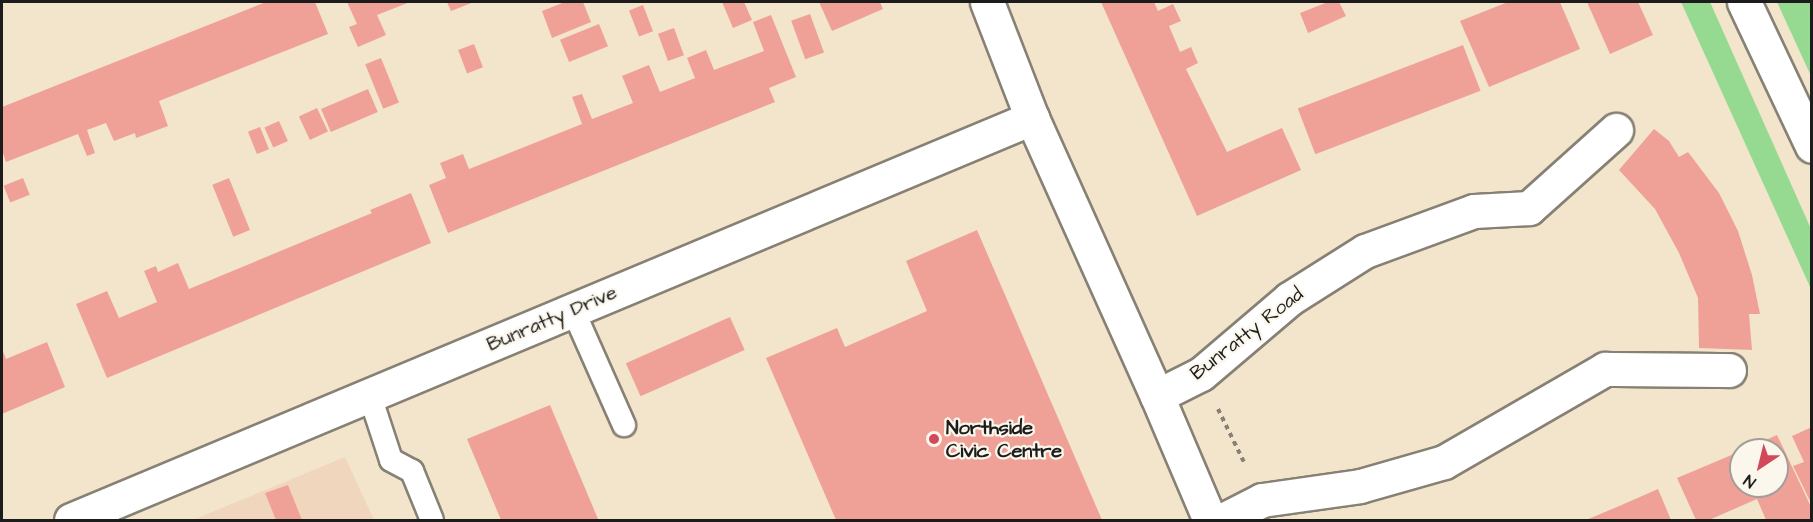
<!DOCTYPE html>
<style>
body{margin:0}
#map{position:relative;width:1813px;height:522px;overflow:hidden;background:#f2e5cb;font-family:"Architects Daughter",sans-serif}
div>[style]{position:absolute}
.built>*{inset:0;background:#f0d6bc}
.green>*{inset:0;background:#96da92}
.building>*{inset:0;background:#f0a197;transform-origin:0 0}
.path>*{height:4px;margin-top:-2px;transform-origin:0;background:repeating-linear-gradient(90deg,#878074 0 4.5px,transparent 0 9px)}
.roads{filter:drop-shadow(2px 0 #878074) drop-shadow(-2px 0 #878074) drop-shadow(0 2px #878074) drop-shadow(0 -2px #878074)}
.lane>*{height:22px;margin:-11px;padding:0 11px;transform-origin:11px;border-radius:11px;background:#fff}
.street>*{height:33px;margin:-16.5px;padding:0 16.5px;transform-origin:16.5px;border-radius:16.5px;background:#fff}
.secondary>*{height:33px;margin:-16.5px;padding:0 16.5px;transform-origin:16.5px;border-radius:16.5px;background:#fff}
.dots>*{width:16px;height:16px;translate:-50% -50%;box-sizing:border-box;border:3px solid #fbf7ec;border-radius:50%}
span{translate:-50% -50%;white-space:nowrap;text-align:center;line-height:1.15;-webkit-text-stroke:4.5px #fbf7ec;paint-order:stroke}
.street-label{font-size:20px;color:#1c1c1c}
.poi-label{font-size:20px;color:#1c1c1c;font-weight:700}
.left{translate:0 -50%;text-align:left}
.frame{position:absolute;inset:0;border:3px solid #1c1c1c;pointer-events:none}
.north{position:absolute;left:1729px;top:438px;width:60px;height:60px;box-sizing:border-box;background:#fbf7ec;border:2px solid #a29f99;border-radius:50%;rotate:215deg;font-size:16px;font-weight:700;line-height:24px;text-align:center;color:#1c1c1c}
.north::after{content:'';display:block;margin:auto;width:21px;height:27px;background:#d1495b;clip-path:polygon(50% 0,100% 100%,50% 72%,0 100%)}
</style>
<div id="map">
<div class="built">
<div style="clip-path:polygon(345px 457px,374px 520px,193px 520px)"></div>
</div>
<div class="green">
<div style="clip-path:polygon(1681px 2px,1710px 2px,1811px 229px,1811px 289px)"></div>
<div style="clip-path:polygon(1777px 2px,1811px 2px,1811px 76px)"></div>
</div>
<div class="building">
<div style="clip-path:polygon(266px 2px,315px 2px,328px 34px,159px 101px,168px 126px,136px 138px,135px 133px,114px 141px,106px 123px,87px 130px,95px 153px,87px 156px,78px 134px,6px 162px,2px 150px,2px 107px)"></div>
<div style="clip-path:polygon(347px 2px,410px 2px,377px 15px,386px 35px,358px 47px,349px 27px,357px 24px)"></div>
<div style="clip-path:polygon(447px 2px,474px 2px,451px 11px)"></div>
<div style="clip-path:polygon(565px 2px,583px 2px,591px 22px,552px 38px,542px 11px)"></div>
<div style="clip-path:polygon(722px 2px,744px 2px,752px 20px,733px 28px)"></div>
<div style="clip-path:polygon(819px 2px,880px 2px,883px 9px,832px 31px)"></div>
<div style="clip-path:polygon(1101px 2px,1154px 2px,1158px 11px,1173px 4px,1181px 21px,1169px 26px,1180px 52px,1191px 47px,1198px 63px,1186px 69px,1227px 152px,1282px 128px,1301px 170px,1197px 216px)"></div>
<div style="clip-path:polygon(1328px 2px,1339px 2px,1346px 16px,1308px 33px,1300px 13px)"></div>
<div style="clip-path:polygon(1508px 2px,1560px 2px,1580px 49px,1489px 87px,1460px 21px)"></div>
<div style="clip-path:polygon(1587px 2px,1638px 2px,1653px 35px,1610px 54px)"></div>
<div style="left:643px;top:5px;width:28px;height:15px;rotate:69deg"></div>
<div style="left:810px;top:14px;width:41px;height:20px;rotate:70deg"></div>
<div style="clip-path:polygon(771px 15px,796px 77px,769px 88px,775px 102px,448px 233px,429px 185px,446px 178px,440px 163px,463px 154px,469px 169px,582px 124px,572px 97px,582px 94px,592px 119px,633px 103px,622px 76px,649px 65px,660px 92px,695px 78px,687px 58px,706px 50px,714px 70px,764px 51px,753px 22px)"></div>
<div style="left:599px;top:24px;width:24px;height:42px;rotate:68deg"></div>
<div style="left:674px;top:28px;width:29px;height:17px;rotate:70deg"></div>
<div style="left:474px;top:44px;width:25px;height:17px;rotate:69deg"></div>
<div style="left:1463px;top:45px;width:49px;height:177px;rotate:69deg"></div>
<div style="left:381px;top:58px;width:48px;height:17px;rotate:68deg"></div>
<div style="left:368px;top:89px;width:25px;height:51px;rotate:67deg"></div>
<div style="left:317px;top:108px;width:26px;height:20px;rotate:65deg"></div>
<div style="left:279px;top:121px;width:22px;height:16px;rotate:66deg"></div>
<div style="left:260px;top:127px;width:24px;height:13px;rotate:68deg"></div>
<div style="clip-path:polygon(1654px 129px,1669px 141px,1679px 157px,1688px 152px,1719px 193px,1738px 231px,1752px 275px,1760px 314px,1749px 314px,1752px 350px,1699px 348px,1698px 298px,1679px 253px,1655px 209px,1619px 170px)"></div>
<div style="left:23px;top:178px;width:18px;height:21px;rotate:68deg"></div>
<div style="left:229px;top:178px;width:56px;height:18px;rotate:68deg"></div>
<div style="clip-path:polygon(411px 193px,431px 243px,107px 378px,76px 304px,107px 291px,119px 318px,157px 302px,144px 271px,156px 266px,158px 272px,178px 263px,189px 289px,372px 213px,370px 210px)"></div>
<div style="clip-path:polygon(977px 230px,1102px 520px,836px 520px,766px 358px,837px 328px,845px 347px,927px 311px,906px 261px)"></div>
<div style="left:730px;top:317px;width:36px;height:114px;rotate:66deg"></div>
<div style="clip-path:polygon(47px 342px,65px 387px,2px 414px,2px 349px,6px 359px)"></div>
<div style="clip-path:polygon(550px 405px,598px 519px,501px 520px,467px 439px)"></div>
<div style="clip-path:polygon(1812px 427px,1812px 505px,1793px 466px,1804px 462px,1792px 436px)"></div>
<div style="clip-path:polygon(1777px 435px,1812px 509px,1812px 520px,1766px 520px,1757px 499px,1709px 520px,1696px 520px,1677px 478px,1741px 451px,1741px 486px,1777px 486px,1777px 450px,1743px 450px)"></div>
<div style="clip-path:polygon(288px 485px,302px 520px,276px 520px,265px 493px)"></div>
<div style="clip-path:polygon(1658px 489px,1671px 520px,1586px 520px,1617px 507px)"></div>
</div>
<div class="path">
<div style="left:1218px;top:409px;width:61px;rotate:63.9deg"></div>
</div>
<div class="roads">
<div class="lane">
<div style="left:573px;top:310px;width:126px;rotate:66.1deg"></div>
<div style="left:370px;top:396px;width:67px;rotate:71.8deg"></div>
<div style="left:391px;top:460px;width:24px;rotate:28deg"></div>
<div style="left:412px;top:471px;width:53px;rotate:67.8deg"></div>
</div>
<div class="street">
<div style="left:987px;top:2px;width:124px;rotate:68.8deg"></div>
<div style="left:1032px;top:118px;width:305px;rotate:65.8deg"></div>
<div style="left:1157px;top:396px;width:135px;rotate:66.9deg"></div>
<div style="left:1157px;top:396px;width:49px;rotate:-26.6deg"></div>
<div style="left:1201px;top:374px;width:116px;rotate:-40.4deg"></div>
<div style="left:1289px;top:299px;width:90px;rotate:-32.3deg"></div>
<div style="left:1365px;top:251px;width:116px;rotate:-20.2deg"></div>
<div style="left:1474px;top:211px;width:55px;rotate:-3.1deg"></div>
<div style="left:1529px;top:208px;width:117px;rotate:-41.9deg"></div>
<div style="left:71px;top:520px;width:1042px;rotate:-22.7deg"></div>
<div style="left:1223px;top:520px;width:44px;rotate:-27.1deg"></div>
<div style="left:1262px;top:500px;width:99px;rotate:-8.1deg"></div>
<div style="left:1360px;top:486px;width:87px;rotate:-15.9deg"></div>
<div style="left:1444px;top:462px;width:186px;rotate:-30deg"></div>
<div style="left:1605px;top:369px;width:124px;rotate:0.5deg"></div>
</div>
<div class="secondary">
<div style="left:1744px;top:2px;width:159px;rotate:64.7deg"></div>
</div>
</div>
<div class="dots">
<div style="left:934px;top:439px;background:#d1495b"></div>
</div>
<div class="street-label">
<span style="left:552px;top:319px;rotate:-23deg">Bunratty Drive</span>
<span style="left:1247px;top:334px;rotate:-38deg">Bunratty Road</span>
</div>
<div class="poi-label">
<span class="left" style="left:946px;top:440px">Northside<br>Civic Centre</span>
</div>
<div class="frame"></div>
<div class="north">N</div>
</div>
